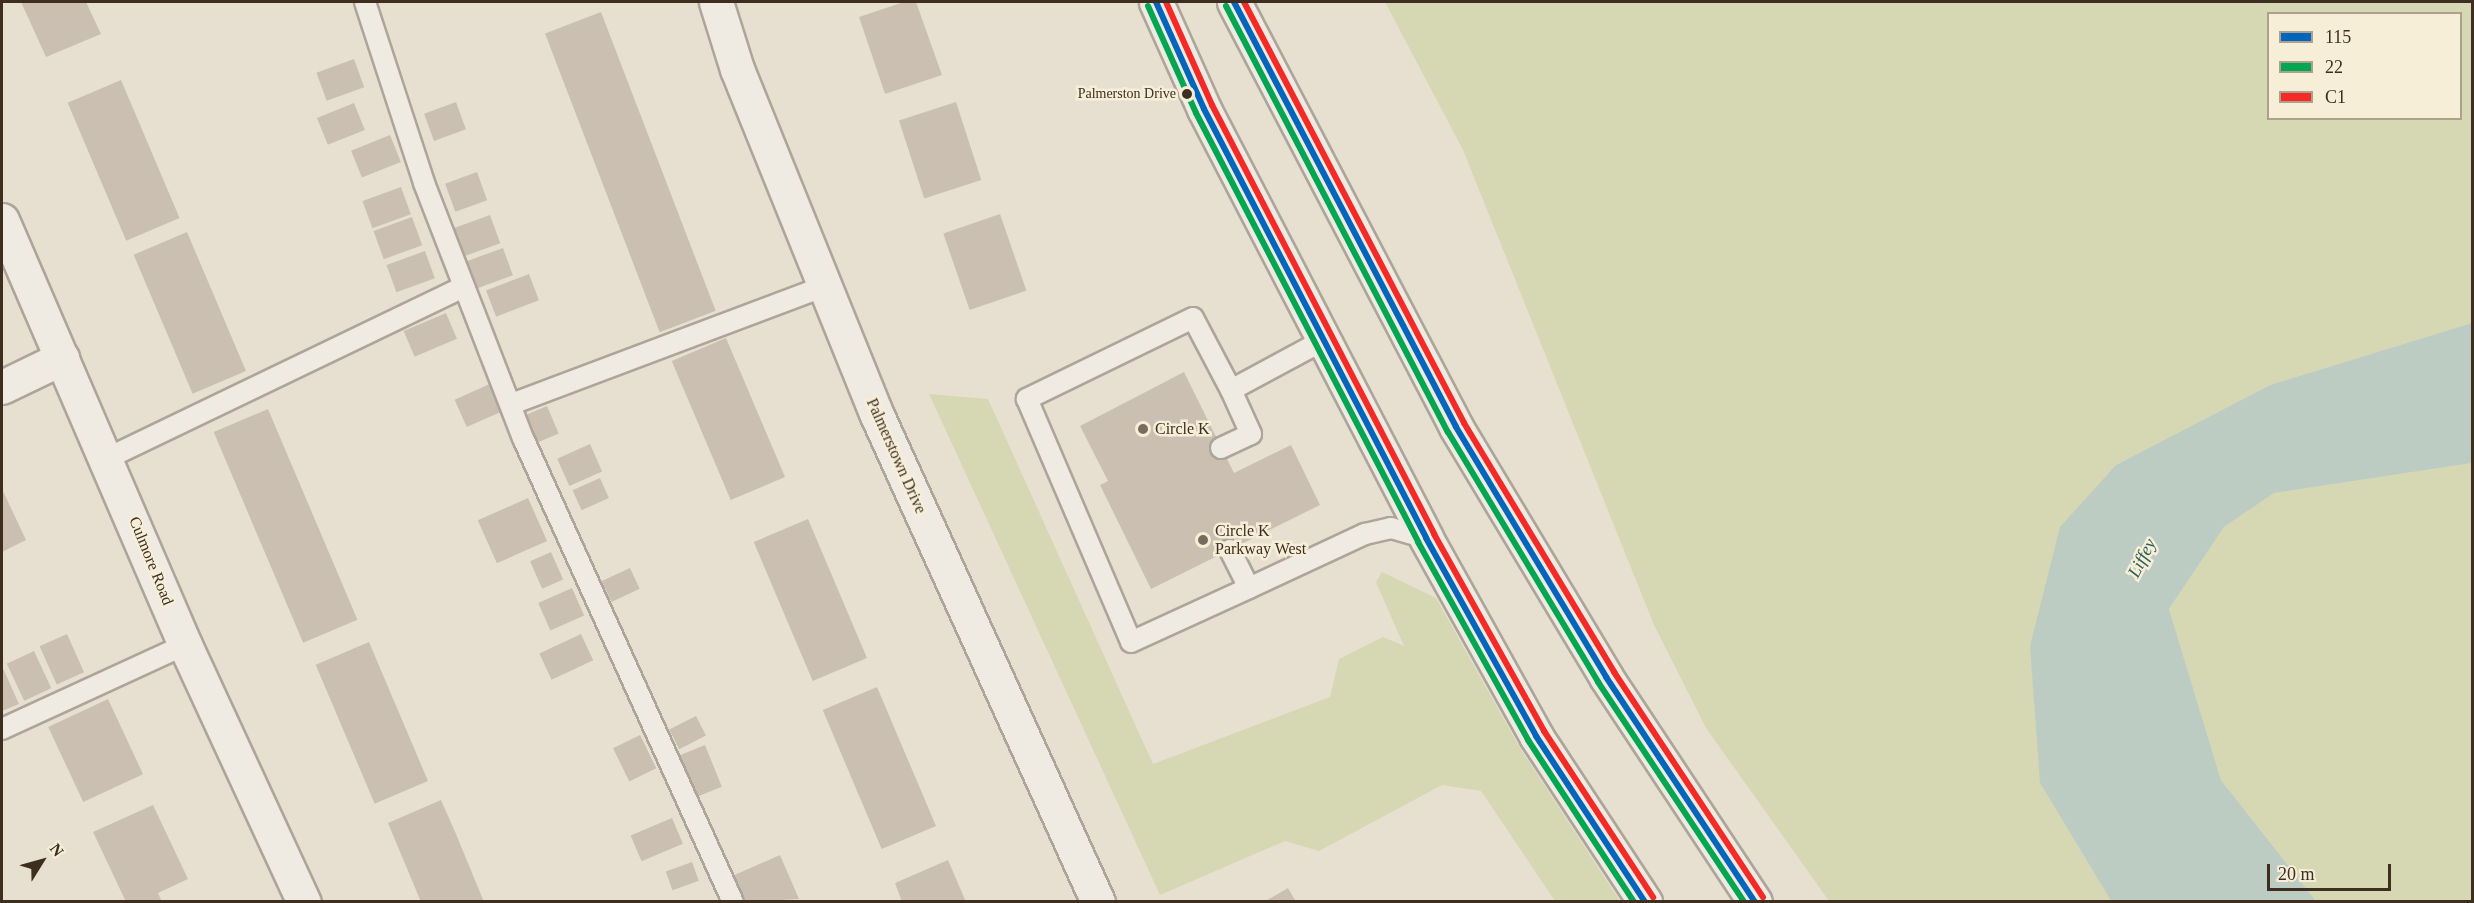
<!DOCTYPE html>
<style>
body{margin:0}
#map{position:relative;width:2474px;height:903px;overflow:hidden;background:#e7e0d1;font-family:"Times New Roman",serif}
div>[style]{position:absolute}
.green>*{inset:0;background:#d6d7b3}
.water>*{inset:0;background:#bcccc2}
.building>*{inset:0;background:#cbbfb2;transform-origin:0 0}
.roads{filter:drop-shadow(2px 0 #ada599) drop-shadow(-2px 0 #ada599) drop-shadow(0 2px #ada599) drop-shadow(0 -2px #ada599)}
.lane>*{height:20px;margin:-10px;padding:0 10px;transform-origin:10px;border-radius:10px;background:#efebe3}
.street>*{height:33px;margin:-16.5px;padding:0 16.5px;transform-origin:16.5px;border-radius:16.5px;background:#efebe3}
.secondary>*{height:33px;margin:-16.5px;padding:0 16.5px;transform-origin:16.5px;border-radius:16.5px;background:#efebe3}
.bus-1>*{height:6px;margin:-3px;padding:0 3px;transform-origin:3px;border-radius:3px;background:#0065bd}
.bus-2>*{height:6px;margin:-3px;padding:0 3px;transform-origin:3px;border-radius:3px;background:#00a651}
.bus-3>*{height:6px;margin:-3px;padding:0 3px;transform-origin:3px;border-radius:3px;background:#f52a26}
.dots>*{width:16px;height:16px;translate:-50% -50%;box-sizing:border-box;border:3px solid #f7eed8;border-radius:50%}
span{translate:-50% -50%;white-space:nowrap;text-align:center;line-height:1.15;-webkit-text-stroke:5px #f7eed8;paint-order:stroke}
.bus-label{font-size:14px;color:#3d2e20}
.right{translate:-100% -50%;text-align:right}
.poi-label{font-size:16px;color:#3d2e20}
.left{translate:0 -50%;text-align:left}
.street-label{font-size:16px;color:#3d2e20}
.water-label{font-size:18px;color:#2f5d5a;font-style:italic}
.frame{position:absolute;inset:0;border:3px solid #3d2e20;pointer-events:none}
.legend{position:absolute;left:2267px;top:12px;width:195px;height:108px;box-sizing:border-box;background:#f7eed8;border:2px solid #ada18e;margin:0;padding:8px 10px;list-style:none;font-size:18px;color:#3d2e20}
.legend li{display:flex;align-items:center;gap:12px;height:30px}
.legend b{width:30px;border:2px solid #ada18e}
.north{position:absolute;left:12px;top:831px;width:60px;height:60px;-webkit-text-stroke:4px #f7eed8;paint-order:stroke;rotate:53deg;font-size:16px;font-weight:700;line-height:24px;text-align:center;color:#3d2e20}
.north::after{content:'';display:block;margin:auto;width:21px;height:27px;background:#3d2e20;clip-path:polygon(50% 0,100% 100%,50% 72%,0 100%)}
.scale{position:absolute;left:2267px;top:864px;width:124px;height:27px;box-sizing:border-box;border:3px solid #3d2e20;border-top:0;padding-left:8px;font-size:18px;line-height:21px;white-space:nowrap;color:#3d2e20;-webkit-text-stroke:4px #f7eed8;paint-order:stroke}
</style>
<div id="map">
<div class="green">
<div style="clip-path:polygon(evenodd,1385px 2px,2472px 2px,2472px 323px,2270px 385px,2116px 465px,2040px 783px,2111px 901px,1829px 901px,1706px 728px,1654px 625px,1463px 150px,1385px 2px,2268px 14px,2460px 14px,2460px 118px,2268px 118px,2268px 14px)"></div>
<div style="clip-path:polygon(929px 394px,988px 399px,1153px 764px,1330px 697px,1339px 659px,1383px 637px,1404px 646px,1376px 582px,1382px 572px,1436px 598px,1520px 748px,1620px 901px,1555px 901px,1481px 791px,1442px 785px,1319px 851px,1285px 841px,1160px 895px)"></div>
<div style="clip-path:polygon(2472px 463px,2472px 901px,2316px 901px,2221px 780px,2169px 609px,2224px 527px,2274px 493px)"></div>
</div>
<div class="water">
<div style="clip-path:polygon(2472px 323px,2472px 463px,2274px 493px,2224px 527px,2169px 609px,2221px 780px,2316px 901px,2111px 901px,2040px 783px,2030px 646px,2060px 527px,2116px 465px,2270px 385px)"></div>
</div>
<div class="building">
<div style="clip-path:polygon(21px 2px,86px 2px,101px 34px,46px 57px)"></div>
<div style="clip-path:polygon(904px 2px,916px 2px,942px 75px,885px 94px,859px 17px)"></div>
<div style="left:601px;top:12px;width:320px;height:60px;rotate:69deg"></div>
<div style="left:354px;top:59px;width:30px;height:40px;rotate:70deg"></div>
<div style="left:121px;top:80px;width:150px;height:58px;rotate:67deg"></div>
<div style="left:456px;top:102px;width:29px;height:34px;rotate:70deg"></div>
<div style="left:956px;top:102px;width:82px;height:60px;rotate:72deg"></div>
<div style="left:354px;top:103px;width:29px;height:40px;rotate:68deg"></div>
<div style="left:390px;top:135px;width:29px;height:42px;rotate:68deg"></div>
<div style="left:477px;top:172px;width:30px;height:34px;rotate:70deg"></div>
<div style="left:401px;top:187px;width:29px;height:41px;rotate:70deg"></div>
<div style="left:1000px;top:214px;width:81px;height:60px;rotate:71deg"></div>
<div style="left:490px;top:215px;width:30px;height:41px;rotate:70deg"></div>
<div style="left:412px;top:217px;width:30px;height:41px;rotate:70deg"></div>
<div style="left:187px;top:232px;width:151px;height:58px;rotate:67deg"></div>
<div style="left:503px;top:248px;width:29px;height:40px;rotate:70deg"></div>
<div style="left:425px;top:251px;width:29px;height:41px;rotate:70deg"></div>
<div style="left:529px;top:274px;width:28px;height:46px;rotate:69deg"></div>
<div style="left:446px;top:313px;width:28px;height:46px;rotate:67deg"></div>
<div style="left:726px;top:338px;width:151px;height:59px;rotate:67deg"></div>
<div style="clip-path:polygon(1184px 372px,1234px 473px,1291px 445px,1320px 505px,1151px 589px,1100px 485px,1108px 481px,1080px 426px)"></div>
<div style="left:492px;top:383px;width:30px;height:41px;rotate:66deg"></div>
<div style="left:547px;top:406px;width:30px;height:23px;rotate:67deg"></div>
<div style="left:268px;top:409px;width:229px;height:59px;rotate:67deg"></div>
<div style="left:590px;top:444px;width:30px;height:36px;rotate:66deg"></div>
<div style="left:600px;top:478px;width:22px;height:30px;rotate:66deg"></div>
<div style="clip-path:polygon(2px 489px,26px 540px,2px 552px)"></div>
<div style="left:528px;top:498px;width:47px;height:55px;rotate:66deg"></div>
<div style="left:808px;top:519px;width:151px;height:59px;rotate:67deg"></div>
<div style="left:551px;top:552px;width:30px;height:23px;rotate:66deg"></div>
<div style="left:630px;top:568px;width:23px;height:31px;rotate:65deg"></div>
<div style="left:572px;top:588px;width:30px;height:37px;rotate:66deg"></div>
<div style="left:67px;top:634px;width:42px;height:30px;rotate:66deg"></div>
<div style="left:581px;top:634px;width:29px;height:46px;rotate:65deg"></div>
<div style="left:369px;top:642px;width:151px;height:58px;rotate:67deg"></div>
<div style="left:34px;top:651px;width:41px;height:30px;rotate:65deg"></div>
<div style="clip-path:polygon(2px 666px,19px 704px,2px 711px)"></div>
<div style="left:877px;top:687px;width:151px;height:59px;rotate:67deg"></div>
<div style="left:108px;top:699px;width:83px;height:66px;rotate:65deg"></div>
<div style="left:696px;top:716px;width:22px;height:30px;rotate:63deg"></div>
<div style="left:640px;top:735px;width:37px;height:30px;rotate:64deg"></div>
<div style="left:705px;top:745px;width:45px;height:28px;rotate:68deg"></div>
<div style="clip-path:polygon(441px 800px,456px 834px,484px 902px,421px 902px,388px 823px)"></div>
<div style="clip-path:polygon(153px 805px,188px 879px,158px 893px,162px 902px,126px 902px,93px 832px)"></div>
<div style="left:672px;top:818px;width:28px;height:45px;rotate:67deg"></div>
<div style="clip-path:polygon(780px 855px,799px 899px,740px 902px,730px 877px)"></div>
<div style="clip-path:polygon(948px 860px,966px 902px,902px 902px,895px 883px)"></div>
<div style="left:692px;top:862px;width:20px;height:28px;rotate:70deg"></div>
<div style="clip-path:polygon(1288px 888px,1296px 902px,1264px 902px)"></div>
</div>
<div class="roads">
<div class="lane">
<div style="left:365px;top:2px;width:190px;rotate:71.9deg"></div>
<div style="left:424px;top:183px;width:274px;rotate:68.8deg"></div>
<div style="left:523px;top:438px;width:509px;rotate:65.65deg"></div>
<div style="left:1231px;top:390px;width:81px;rotate:-117.8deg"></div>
<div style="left:1193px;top:318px;width:185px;rotate:154deg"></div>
<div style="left:1027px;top:399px;width:264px;rotate:66.8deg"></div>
<div style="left:1131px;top:642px;width:130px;rotate:-24.6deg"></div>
<div style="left:514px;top:403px;width:332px;rotate:-20.6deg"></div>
<div style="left:1221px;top:448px;width:33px;rotate:-25deg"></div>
<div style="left:1251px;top:434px;width:48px;rotate:-114.4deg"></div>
<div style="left:1231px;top:390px;width:103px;rotate:-28.3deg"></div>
<div style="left:108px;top:458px;width:395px;rotate:-25.7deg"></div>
<div style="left:1230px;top:550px;width:42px;rotate:63.4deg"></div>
<div style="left:1249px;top:588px;width:128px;rotate:-25deg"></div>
<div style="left:1365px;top:534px;width:27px;rotate:-13deg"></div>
<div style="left:1391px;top:528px;width:36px;rotate:16deg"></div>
<div style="left:2px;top:729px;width:201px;rotate:-24.7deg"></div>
</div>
<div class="street">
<div style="left:716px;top:2px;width:70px;rotate:72.6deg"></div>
<div style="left:737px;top:69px;width:371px;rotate:68deg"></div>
<div style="left:876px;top:413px;width:537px;rotate:65.58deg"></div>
<div style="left:2px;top:220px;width:463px;rotate:66.7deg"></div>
<div style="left:185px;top:645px;width:283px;rotate:65.2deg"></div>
<div style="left:2px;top:387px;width:67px;rotate:-25.8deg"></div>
</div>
<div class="secondary">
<div style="left:1156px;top:2px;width:117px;rotate:65.8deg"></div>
<div style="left:1204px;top:109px;width:483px;rotate:62.6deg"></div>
<div style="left:1426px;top:538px;width:227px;rotate:60.9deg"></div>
<div style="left:1536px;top:736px;width:199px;rotate:56.7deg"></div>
<div style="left:1234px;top:2px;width:479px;rotate:62.4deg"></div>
<div style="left:1456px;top:427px;width:292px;rotate:59deg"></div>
<div style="left:1606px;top:677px;width:270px;rotate:56.5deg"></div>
</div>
</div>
<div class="bus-1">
<div style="left:1156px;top:2px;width:117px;rotate:65.8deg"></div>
<div style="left:1204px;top:109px;width:483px;rotate:62.6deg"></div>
<div style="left:1426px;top:538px;width:227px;rotate:60.9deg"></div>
<div style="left:1536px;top:736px;width:199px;rotate:56.7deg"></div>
<div style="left:1234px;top:2px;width:479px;rotate:62.4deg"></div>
<div style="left:1456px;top:427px;width:292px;rotate:59deg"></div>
<div style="left:1606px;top:677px;width:270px;rotate:56.5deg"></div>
</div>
<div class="bus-2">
<div style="left:1148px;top:6px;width:117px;rotate:65.8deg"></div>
<div style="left:1196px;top:113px;width:483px;rotate:62.6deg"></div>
<div style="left:1418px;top:542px;width:227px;rotate:60.9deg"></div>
<div style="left:1528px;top:740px;width:194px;rotate:56.8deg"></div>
<div style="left:1226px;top:6px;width:480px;rotate:62.5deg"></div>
<div style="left:1448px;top:432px;width:292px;rotate:59deg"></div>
<div style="left:1598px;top:682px;width:264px;rotate:56.4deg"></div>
</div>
<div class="bus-3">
<div style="left:1166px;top:2px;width:113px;rotate:65.9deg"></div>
<div style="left:1212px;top:105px;width:483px;rotate:62.6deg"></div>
<div style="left:1434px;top:534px;width:226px;rotate:60.8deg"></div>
<div style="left:1544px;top:731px;width:199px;rotate:56.7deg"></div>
<div style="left:1244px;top:2px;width:475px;rotate:62.4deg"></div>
<div style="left:1464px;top:423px;width:291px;rotate:58.9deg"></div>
<div style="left:1614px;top:672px;width:270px;rotate:56.5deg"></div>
</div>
<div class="dots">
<div style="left:1187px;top:94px;background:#3d2e20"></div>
<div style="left:1143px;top:429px;background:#786c5e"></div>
<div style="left:1203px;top:540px;background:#786c5e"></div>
</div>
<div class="bus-label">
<span class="right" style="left:1176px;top:94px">Palmerston Drive</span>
</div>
<div class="poi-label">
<span class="left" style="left:1155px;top:429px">Circle K</span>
<span class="left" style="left:1215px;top:540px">Circle K<br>Parkway West</span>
</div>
<div class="street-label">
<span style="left:896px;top:456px;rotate:66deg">Palmerstown Drive</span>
<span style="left:151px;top:561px;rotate:68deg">Culmore Road</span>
</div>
<div class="water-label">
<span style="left:2142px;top:558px;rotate:-63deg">Liffey</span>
</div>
<div class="frame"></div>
<ul class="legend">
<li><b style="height:8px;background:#0065bd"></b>115</li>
<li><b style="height:8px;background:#00a651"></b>22</li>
<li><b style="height:8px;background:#f52a26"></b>C1</li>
</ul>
<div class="north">N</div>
<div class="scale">20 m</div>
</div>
